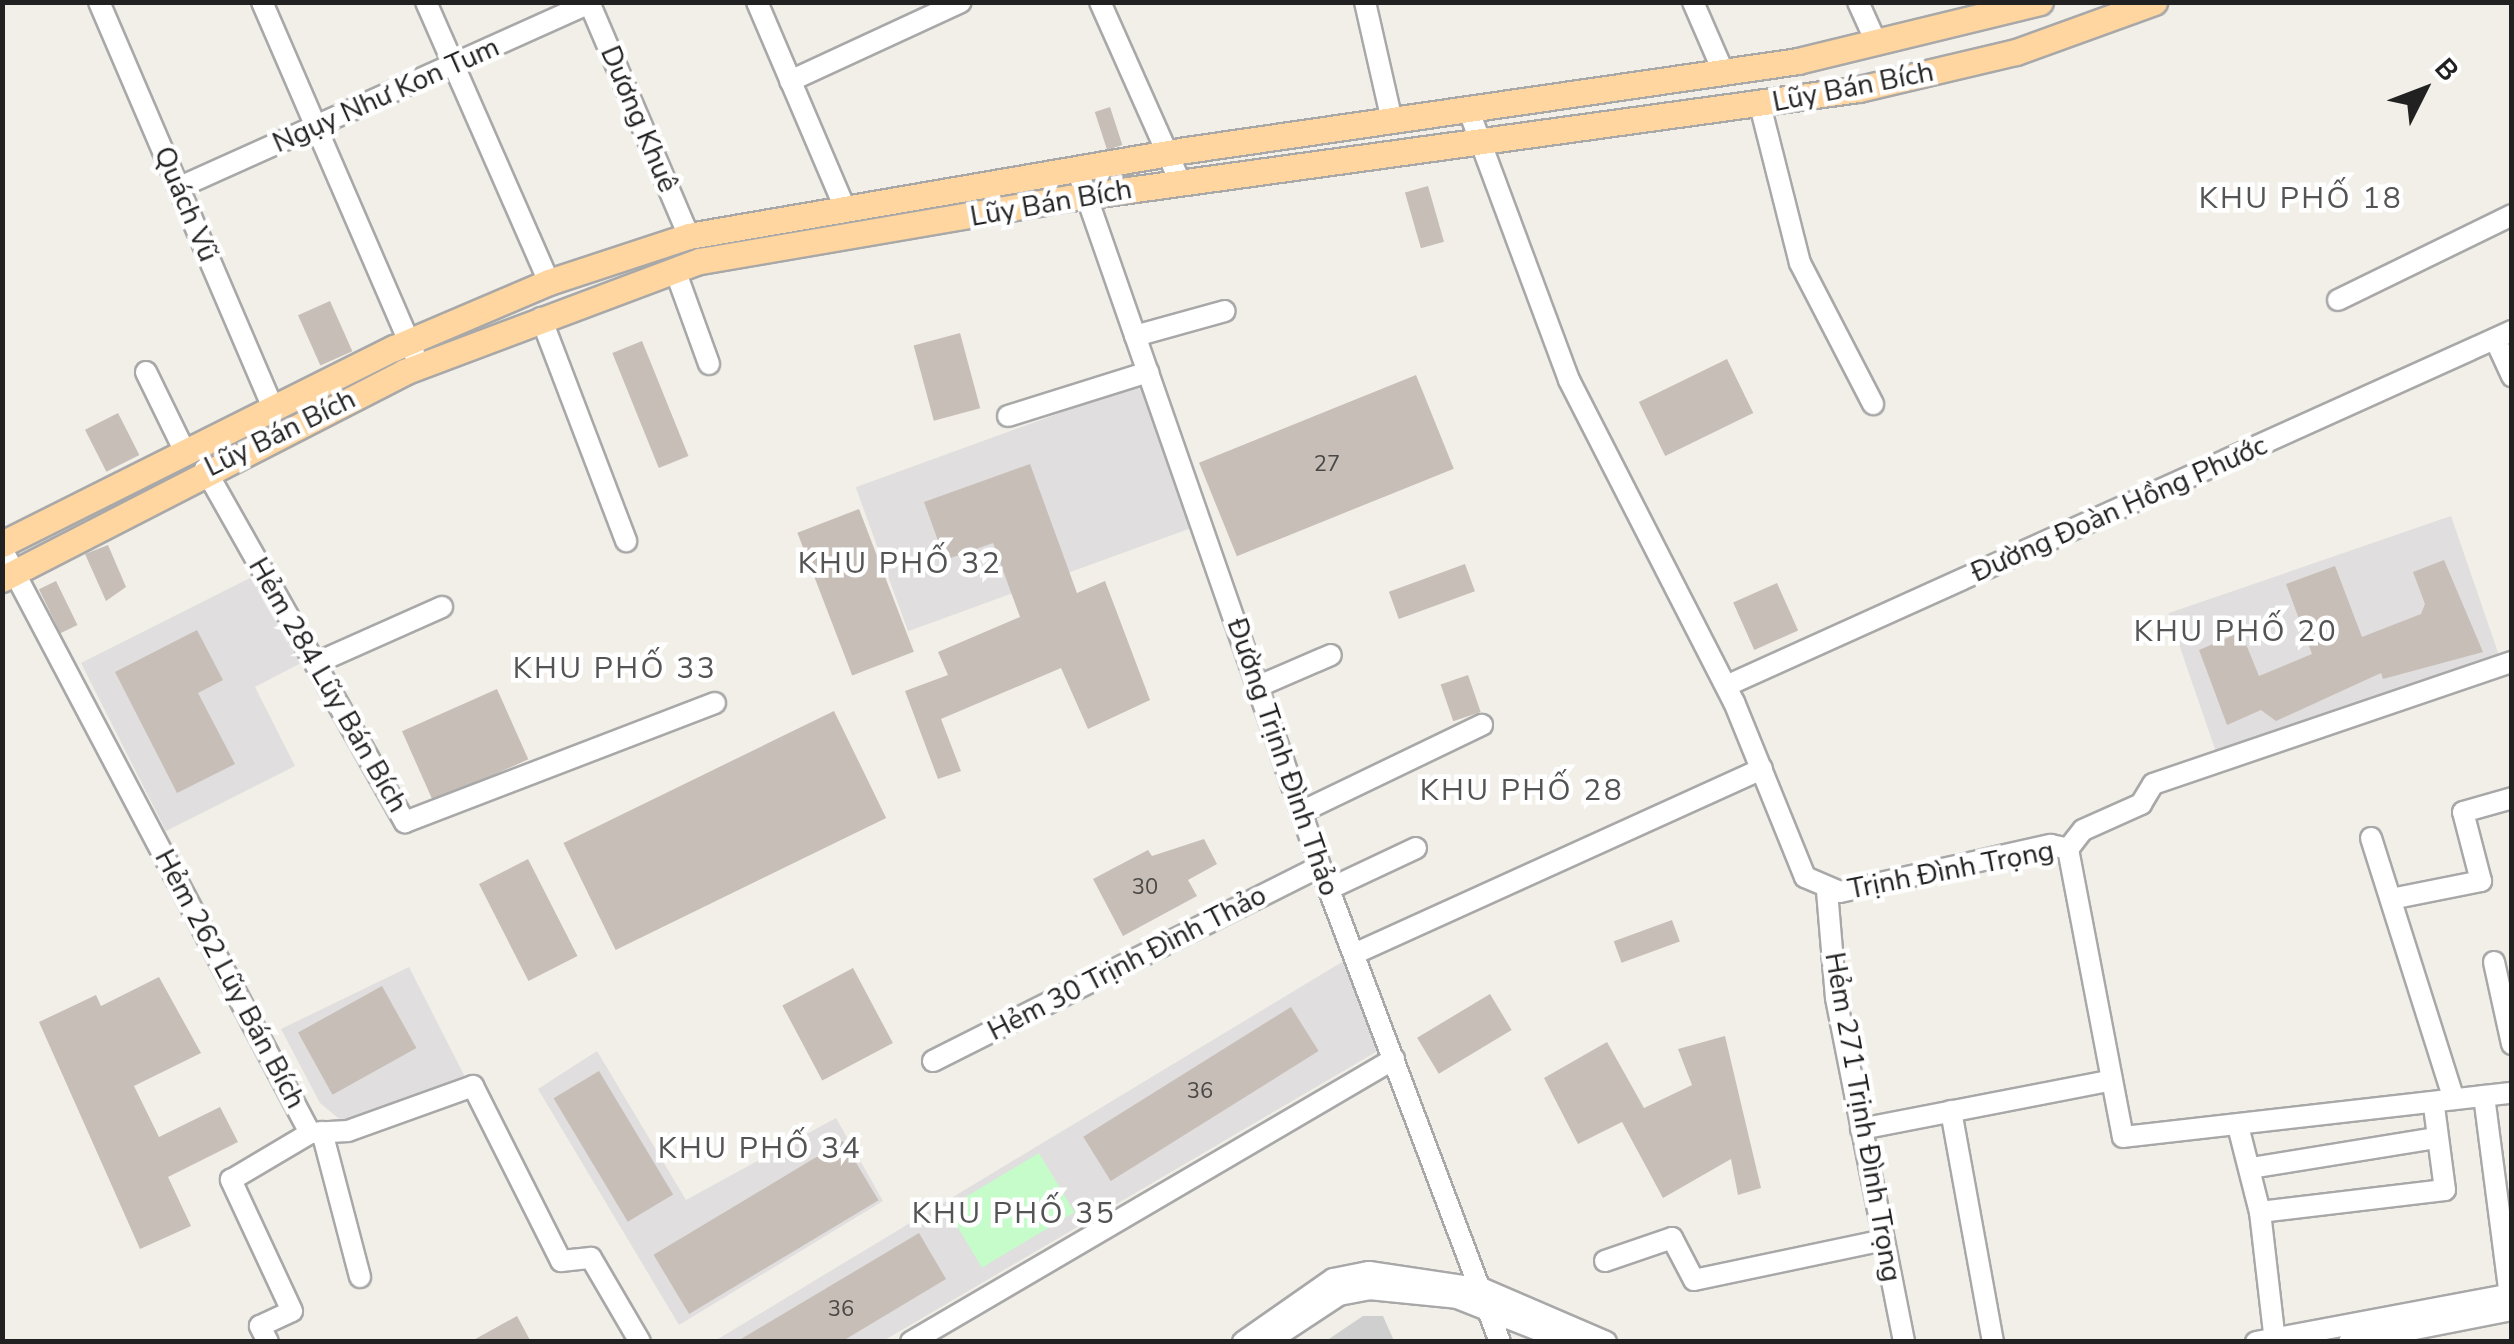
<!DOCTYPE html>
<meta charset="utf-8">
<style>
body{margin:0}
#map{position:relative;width:2514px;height:1344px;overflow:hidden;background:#f2efe8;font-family:"Nunito Sans",sans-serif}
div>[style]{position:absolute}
.residential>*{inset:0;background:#e0dede;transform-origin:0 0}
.religious>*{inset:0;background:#cfcfcf}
.park>*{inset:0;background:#c5fcc9;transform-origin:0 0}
.building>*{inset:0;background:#c7beb7;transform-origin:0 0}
.roads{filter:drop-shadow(2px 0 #a8a8a8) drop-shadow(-2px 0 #a8a8a8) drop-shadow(0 2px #a8a8a8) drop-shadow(0 -2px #a8a8a8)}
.minor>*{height:20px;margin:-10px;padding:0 10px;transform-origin:10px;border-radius:10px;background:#fff}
.major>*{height:25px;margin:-12.5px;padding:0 12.5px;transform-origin:12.5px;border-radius:12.5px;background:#ffd5a0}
span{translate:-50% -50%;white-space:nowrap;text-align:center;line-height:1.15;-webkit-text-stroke:9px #fff;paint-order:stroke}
.number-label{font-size:22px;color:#4a4846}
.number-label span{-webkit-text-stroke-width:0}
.street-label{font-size:28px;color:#212121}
.neighbourhood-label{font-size:30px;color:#545454;letter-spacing:2.5px}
.frame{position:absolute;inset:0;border:5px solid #212121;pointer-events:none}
.north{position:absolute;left:2374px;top:40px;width:100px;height:100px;-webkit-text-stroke:8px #fff;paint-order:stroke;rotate:48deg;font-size:28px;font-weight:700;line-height:40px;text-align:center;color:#212121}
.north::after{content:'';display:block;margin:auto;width:35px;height:45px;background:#212121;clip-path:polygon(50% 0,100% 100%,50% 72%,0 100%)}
</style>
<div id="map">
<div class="residential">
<div style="left:1148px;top:381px;width:153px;height:311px;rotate:70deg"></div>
<div style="left:2451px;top:516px;width:149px;height:299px;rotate:71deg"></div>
<div style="clip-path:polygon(256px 575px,301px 663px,255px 687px,295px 766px,166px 831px,81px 663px)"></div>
<div style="clip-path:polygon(1352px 956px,1386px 1046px,883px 1341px,713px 1342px)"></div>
<div style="clip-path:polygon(409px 967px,467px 1081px,355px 1122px,338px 1118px,320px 1103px,281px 1029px)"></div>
<div style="clip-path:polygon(597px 1051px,686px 1200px,836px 1118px,883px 1201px,679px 1325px,538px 1089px)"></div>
</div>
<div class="religious">
<div style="clip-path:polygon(1363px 1316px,1383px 1316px,1394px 1341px,1326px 1341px)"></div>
</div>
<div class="park">
<div style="left:1039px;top:1153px;width:69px;height:108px;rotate:59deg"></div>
</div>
<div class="building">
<div style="left:1110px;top:107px;width:40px;height:16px;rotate:72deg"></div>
<div style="left:1428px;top:186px;width:58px;height:24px;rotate:74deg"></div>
<div style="left:330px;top:301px;width:55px;height:35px;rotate:66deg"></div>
<div style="left:960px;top:333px;width:78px;height:48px;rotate:75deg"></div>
<div style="left:642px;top:341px;width:124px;height:32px;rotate:68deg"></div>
<div style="left:1727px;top:359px;width:60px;height:98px;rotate:64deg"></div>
<div style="left:1416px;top:375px;width:101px;height:234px;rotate:68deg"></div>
<div style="left:118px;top:413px;width:47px;height:37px;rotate:63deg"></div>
<div style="clip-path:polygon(1030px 464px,1077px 593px,1105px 581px,1150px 700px,1088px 729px,1061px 668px,941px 719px,961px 771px,938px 779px,905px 691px,948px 675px,938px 652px,1020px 617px,993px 543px,945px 560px,924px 502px)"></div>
<div style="left:859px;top:509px;width:153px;height:66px;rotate:69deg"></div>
<div style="clip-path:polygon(108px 545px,126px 587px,106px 601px,85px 554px)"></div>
<div style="clip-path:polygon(2444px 560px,2483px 652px,2383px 679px,2381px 673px,2276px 721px,2261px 710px,2227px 725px,2199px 650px,2241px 632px,2259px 676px,2312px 654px,2286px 584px,2335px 566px,2362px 637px,2421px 614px,2425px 604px,2413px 572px)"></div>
<div style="left:1465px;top:564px;width:29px;height:81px;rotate:70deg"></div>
<div style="left:56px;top:581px;width:49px;height:19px;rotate:64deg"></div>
<div style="left:1777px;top:583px;width:52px;height:48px;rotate:66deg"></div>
<div style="clip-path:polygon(197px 630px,223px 680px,198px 693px,235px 764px,177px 793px,115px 672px)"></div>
<div style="left:1468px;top:675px;width:39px;height:29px;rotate:71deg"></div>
<div style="left:497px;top:689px;width:77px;height:104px;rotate:66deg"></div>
<div style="left:834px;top:711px;width:119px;height:301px;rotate:64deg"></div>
<div style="clip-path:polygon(1204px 839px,1217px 864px,1188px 880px,1197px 896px,1123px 936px,1093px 879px,1148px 850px,1152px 856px)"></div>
<div style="left:528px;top:859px;width:109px;height:55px;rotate:63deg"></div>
<div style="left:1672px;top:920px;width:23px;height:62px;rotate:70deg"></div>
<div style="left:853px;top:968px;width:85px;height:80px;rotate:62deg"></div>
<div style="clip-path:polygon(159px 977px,201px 1053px,134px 1086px,159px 1137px,220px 1107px,238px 1142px,168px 1177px,191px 1226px,140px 1249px,39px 1022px,96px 995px,101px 1006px)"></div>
<div style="left:382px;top:986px;width:71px;height:96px;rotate:61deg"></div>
<div style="left:1490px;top:994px;width:42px;height:85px;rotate:59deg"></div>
<div style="left:1291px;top:1007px;width:52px;height:245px;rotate:58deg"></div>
<div style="clip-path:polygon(1725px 1036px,1761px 1188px,1738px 1195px,1731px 1159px,1663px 1198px,1622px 1122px,1578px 1144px,1544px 1078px,1607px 1042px,1644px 1108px,1692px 1085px,1678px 1049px)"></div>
<div style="left:599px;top:1071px;width:144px;height:53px;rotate:59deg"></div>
<div style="left:843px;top:1141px;width:69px;height:221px;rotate:59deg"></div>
<div style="clip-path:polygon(919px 1233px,946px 1279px,841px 1342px,736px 1342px)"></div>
<div style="clip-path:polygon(517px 1316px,531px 1342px,470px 1342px)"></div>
</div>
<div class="roads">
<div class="minor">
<div style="left:99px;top:2px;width:439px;rotate:66.8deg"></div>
<div style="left:262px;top:2px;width:383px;rotate:66.6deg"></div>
<div style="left:426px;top:2px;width:306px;rotate:66.3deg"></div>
<div style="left:589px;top:2px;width:254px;rotate:66.9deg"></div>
<div style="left:757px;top:2px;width:220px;rotate:66.9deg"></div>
<div style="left:1100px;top:2px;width:197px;rotate:66deg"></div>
<div style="left:1365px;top:2px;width:122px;rotate:77.2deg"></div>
<div style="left:1693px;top:2px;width:75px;rotate:66.5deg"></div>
<div style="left:1858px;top:2px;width:46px;rotate:65.7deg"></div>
<div style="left:790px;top:81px;width:188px;rotate:-24.8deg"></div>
<div style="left:1760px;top:105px;width:163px;rotate:75.8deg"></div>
<div style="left:1800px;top:263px;width:159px;rotate:62.6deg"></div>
<div style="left:1469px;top:111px;width:287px;rotate:69.6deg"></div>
<div style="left:1569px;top:380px;width:362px;rotate:62.9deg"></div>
<div style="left:1734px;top:702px;width:189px;rotate:67.9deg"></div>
<div style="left:1805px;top:877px;width:38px;rotate:23deg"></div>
<div style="left:1840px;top:892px;width:216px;rotate:-12.6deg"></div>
<div style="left:2051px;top:845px;width:17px;rotate:13deg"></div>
<div style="left:2068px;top:849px;width:293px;rotate:79.2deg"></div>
<div style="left:2123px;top:1137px;width:391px;rotate:-6.5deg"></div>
<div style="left:1077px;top:169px;width:738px;rotate:70.78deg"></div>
<div style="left:1320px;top:866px;width:509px;rotate:69.29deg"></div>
<div style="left:180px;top:187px;width:451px;rotate:-24.2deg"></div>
<div style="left:675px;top:270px;width:100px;rotate:70.1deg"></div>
<div style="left:2338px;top:300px;width:194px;rotate:-26deg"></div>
<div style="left:541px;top:318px;width:239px;rotate:69.1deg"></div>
<div style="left:1135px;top:336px;width:93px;rotate:-15.5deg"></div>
<div style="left:2495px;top:339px;width:41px;rotate:65.3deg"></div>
<div style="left:146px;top:372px;width:87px;rotate:64deg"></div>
<div style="left:1008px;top:416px;width:147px;rotate:-17.4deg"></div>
<div style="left:205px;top:469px;width:406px;rotate:60.5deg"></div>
<div style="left:405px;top:822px;width:332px;rotate:-21deg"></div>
<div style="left:2px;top:549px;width:660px;rotate:62.19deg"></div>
<div style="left:310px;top:1133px;width:38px;rotate:-3deg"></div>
<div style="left:348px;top:1131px;width:133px;rotate:-19.8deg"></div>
<div style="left:473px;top:1086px;width:196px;rotate:63.3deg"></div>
<div style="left:561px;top:1261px;width:30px;rotate:-6deg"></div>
<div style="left:591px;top:1258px;width:97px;rotate:59.7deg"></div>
<div style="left:316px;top:663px;width:138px;rotate:-24deg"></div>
<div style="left:1259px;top:686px;width:78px;rotate:-23.3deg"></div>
<div style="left:1726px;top:686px;width:862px;rotate:-24.31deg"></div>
<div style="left:1301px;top:812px;width:201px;rotate:-25.7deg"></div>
<div style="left:2371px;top:838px;width:274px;rotate:72.4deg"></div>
<div style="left:2068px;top:849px;width:24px;rotate:-52deg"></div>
<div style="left:2083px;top:830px;width:64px;rotate:-24.1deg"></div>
<div style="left:2141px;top:804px;width:23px;rotate:-59deg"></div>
<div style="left:2153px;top:784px;width:379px;rotate:-18.8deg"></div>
<div style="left:1329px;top:889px;width:96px;rotate:-25.2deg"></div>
<div style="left:1827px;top:891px;width:107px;rotate:85.2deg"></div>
<div style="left:1836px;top:998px;width:351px;rotate:78.8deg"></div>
<div style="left:2391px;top:899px;width:92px;rotate:-11.3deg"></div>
<div style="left:2481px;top:881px;width:71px;rotate:-104.6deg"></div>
<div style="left:2463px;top:812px;width:51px;rotate:-15.9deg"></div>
<div style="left:1354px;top:954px;width:448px;rotate:-24.4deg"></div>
<div style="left:2494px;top:962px;width:84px;rotate:77.6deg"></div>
<div style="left:933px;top:1061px;width:433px;rotate:-26.7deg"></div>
<div style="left:2484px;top:1096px;width:201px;rotate:82.6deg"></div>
<div style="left:1951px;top:1111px;width:235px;rotate:79.7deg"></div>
<div style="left:2238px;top:1126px;width:89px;rotate:75.7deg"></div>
<div style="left:2260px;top:1212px;width:131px;rotate:83.4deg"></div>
<div style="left:1861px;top:1129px;width:251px;rotate:-11deg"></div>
<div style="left:322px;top:1132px;width:150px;rotate:75.3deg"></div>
<div style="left:2251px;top:1168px;width:188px;rotate:-9.2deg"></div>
<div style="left:2260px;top:1212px;width:186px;rotate:-6.8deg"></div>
<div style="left:2445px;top:1190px;width:84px;rotate:-97.5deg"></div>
<div style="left:1605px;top:1261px;width:71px;rotate:-18.9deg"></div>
<div style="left:1672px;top:1238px;width:47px;rotate:62.4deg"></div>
<div style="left:1694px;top:1280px;width:193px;rotate:-11.9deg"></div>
<div style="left:268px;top:1342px;width:18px;rotate:-117deg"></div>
<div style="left:260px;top:1326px;width:35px;rotate:-25deg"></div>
<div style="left:292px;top:1311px;width:145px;rotate:-115deg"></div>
<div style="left:231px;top:1180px;width:92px;rotate:-30.7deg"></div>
<div style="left:911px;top:1342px;width:560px;rotate:-30.37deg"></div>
<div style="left:1243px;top:1342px;width:110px;rotate:-35deg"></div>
<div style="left:1333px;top:1279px;width:37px;rotate:-11deg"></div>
<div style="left:1369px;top:1272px;width:115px;rotate:8.5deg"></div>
<div style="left:1483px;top:1289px;width:134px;rotate:23.3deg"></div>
<div style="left:1268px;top:1342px;width:85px;rotate:-33.5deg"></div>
<div style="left:1339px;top:1295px;width:31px;rotate:-11deg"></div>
<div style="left:1369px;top:1289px;width:88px;rotate:5.8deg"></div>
<div style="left:1457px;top:1298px;width:119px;rotate:21.6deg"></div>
<div style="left:2256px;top:1342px;width:260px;rotate:-10.6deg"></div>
<div style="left:2349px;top:1342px;width:166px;rotate:-11.1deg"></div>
</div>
<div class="major">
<div style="left:2px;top:544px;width:438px;rotate:-26.6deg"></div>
<div style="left:394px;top:348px;width:168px;rotate:-23.1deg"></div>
<div style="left:549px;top:282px;width:147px;rotate:-18.2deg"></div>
<div style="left:689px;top:236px;width:504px;rotate:-9.82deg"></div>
<div style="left:1186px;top:150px;width:618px;rotate:-8.27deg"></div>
<div style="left:1798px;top:61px;width:249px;rotate:-13.7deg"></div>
<div style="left:2px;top:579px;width:452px;rotate:-27.2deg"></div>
<div style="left:404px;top:372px;width:316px;rotate:-20.6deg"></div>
<div style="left:700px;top:261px;width:375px;rotate:-9.7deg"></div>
<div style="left:1070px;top:198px;width:796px;rotate:-7.87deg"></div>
<div style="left:1859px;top:89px;width:161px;rotate:-13.3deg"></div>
<div style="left:2016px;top:52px;width:147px;rotate:-19.9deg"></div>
</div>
</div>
<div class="number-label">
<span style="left:1327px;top:465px">27</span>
<span style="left:1145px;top:888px">30</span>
<span style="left:1200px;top:1092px">36</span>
<span style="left:841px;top:1310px">36</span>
</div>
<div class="street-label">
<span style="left:1853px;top:87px;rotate:-11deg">Lũy Bán Bích</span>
<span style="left:386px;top:95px;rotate:-24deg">Ngụy Như Kon Tum</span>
<span style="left:639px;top:119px;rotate:67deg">Dương Khuê</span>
<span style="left:1051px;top:203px;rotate:-10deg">Lũy Bán Bích</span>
<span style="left:186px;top:204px;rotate:67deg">Quách Vũ</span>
<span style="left:280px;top:433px;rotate:-26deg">Lũy Bán Bích</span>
<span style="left:2119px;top:509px;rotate:-24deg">Đường Đoàn Hồng Phước</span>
<span style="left:328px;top:685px;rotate:60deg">Hẻm 284 Lũy Bán Bích</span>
<span style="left:1283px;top:757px;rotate:71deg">Đường Trịnh Đình Thảo</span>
<span style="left:1951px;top:870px;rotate:-11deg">Trịnh Đình Trọng</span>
<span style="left:1127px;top:963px;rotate:-27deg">Hẻm 30 Trịnh Đình Thảo</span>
<span style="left:230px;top:979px;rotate:62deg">Hẻm 262 Lũy Bán Bích</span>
<span style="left:1863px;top:1117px;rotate:80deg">Hẻm 271 Trịnh Đình Trọng</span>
</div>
<div class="neighbourhood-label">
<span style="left:2301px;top:199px">KHU PHỐ 18</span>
<span style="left:900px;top:564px">KHU PHỐ 32</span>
<span style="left:2236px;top:632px">KHU PHỐ 20</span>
<span style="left:615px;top:669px">KHU PHỐ 33</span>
<span style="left:1522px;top:791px">KHU PHỐ 28</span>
<span style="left:760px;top:1149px">KHU PHỐ 34</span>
<span style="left:1014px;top:1214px">KHU PHỐ 35</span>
</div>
<div class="frame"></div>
<div class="north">B</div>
</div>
